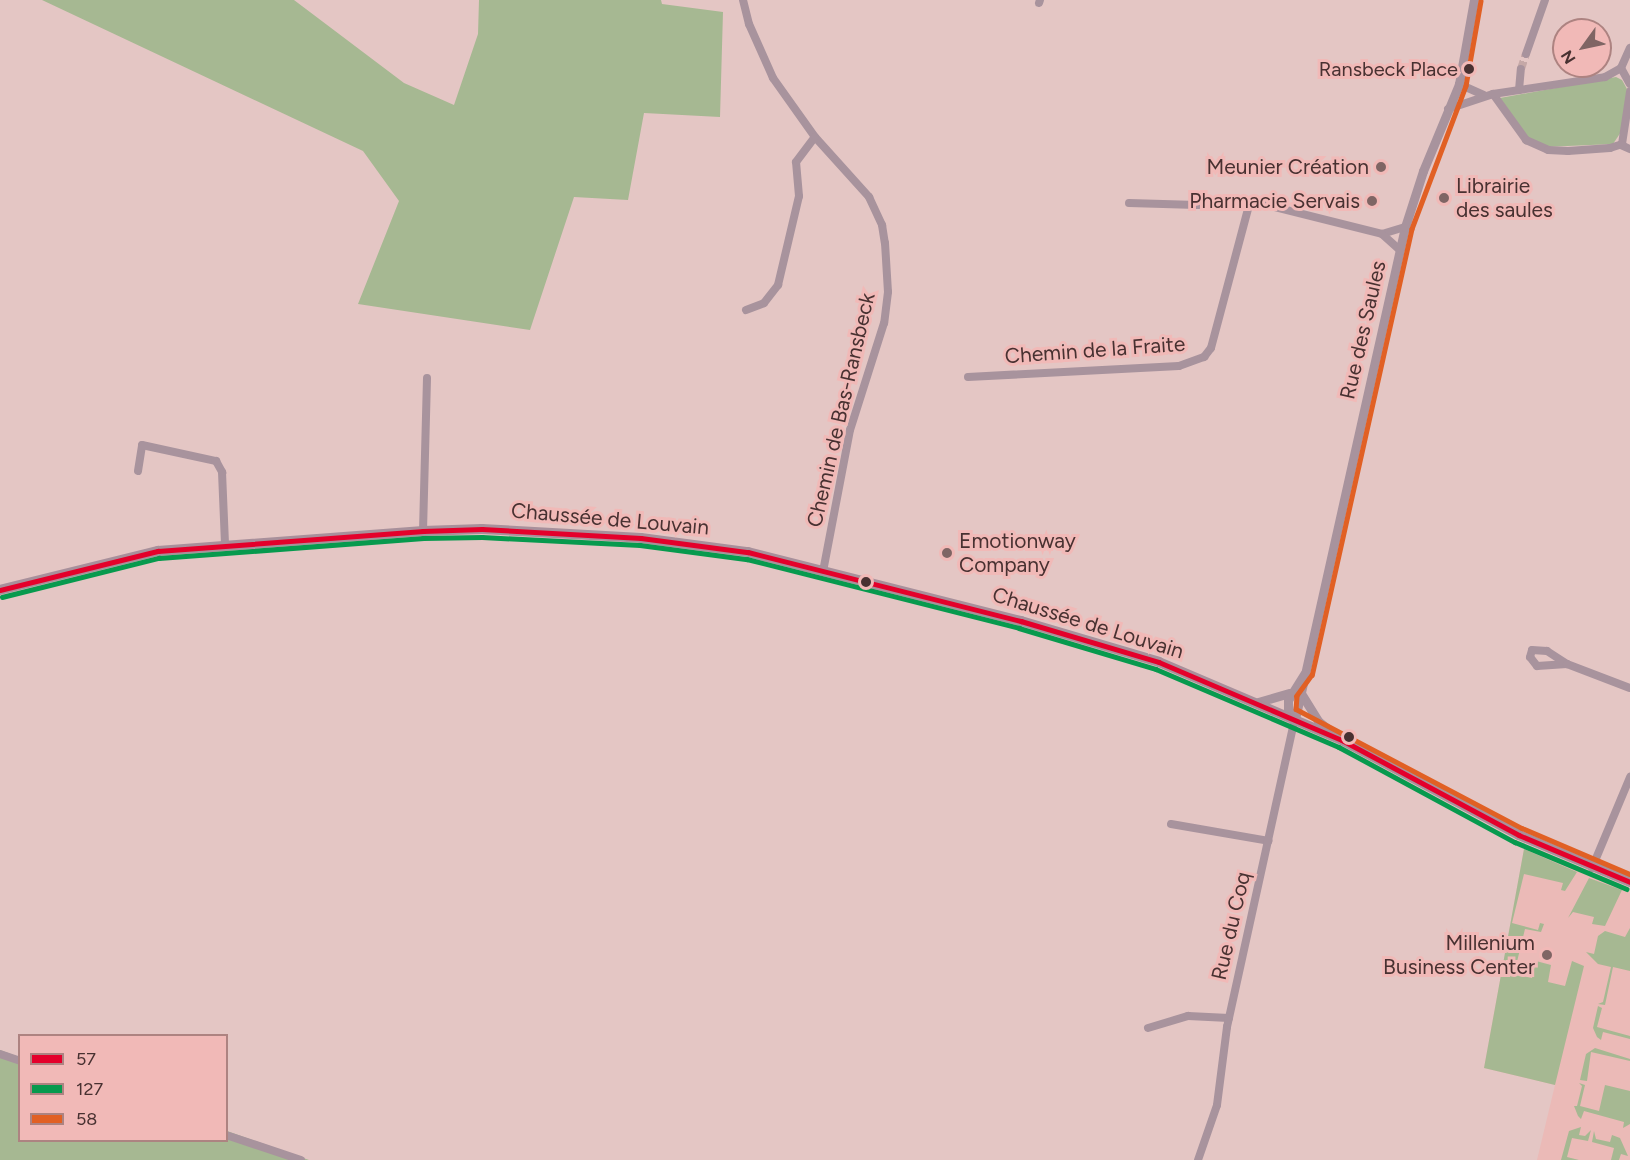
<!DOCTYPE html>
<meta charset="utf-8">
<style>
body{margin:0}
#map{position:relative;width:1630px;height:1160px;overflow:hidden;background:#e4c6c4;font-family:Figtree,sans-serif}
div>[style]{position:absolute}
.built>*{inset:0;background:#ebbab7}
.green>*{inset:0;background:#a6b892}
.minor-tunnel>*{height:8px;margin-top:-4px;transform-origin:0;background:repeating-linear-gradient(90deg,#c5a8a7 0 8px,transparent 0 12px)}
.minor>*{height:8px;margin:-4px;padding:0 4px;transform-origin:4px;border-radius:4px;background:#a8939d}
.tertiary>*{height:9px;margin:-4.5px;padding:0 4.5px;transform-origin:4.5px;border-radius:4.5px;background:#a8939d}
.secondary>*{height:10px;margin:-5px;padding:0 5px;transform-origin:5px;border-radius:5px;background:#a8909b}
.bus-1>*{height:4.5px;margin:-2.25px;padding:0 2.25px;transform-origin:2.25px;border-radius:2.25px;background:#e4002b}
.bus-2>*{height:4.5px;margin:-2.25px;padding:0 2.25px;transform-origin:2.25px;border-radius:2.25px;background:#079a4e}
.bus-3>*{height:4.5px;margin:-2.25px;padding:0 2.25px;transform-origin:2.25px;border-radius:2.25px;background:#e16024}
.dots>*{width:16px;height:16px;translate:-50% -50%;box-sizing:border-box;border:3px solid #f1b9b7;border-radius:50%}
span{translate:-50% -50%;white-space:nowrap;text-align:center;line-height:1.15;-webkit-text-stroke:6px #f1b9b7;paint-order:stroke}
.bus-label{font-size:20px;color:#483131}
.right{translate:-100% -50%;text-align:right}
.poi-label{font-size:21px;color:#483131}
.left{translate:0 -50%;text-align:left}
.street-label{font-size:21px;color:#483131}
.legend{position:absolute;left:18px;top:1034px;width:210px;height:108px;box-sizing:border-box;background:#f1b9b7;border:2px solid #ad8381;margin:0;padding:8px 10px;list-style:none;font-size:18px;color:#483131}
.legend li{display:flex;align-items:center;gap:12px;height:30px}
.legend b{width:30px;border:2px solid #ad8381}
.north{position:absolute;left:1552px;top:18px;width:60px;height:60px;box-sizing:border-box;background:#f1b9b7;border:2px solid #ad8381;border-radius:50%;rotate:237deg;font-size:16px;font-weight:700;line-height:24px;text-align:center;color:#483131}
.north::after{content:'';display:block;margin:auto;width:21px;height:27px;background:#7f6564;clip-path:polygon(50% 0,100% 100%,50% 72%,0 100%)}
</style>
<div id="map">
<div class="built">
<div style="clip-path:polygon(1524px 849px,1630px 892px,1630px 1160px,1537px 1160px,1555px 1085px,1484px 1068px)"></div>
</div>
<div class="green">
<div style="clip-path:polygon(42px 0,294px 0,404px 83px,454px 105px,478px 34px,479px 0,661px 0,662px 4px,723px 12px,720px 117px,644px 113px,628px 200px,574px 197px,530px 330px,358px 304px,399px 201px,363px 151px)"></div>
<div style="clip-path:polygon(1616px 77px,1622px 80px,1627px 89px,1621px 132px,1613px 144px,1545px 147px,1530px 140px,1500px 98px)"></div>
<div style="clip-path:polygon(1524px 849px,1577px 872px,1565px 891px,1561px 890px,1563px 883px,1524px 874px,1512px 923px,1538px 930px,1540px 923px,1544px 924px,1541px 932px,1525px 929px,1514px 974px,1532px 978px,1536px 961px,1551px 965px,1548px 982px,1565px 986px,1572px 961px,1584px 966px,1555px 1085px,1484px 1068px)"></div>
<div style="clip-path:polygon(1589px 878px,1622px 890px,1605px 926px,1592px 924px,1594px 917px,1573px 912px,1568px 918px)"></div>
<div style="clip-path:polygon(1630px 928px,1630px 971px,1613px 967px,1605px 1005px,1598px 1004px,1603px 1002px,1611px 967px,1598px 964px,1586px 952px,1594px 954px,1598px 936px,1605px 931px,1625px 937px)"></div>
<div style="clip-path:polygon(1598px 1006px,1602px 1008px,1597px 1027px,1630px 1036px,1630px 1039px,1603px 1032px,1601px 1040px,1597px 1037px,1593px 1028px)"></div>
<div style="clip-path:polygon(1595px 1048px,1630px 1059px,1630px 1061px,1591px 1052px,1587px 1081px,1580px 1080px,1586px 1054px)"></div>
<div style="clip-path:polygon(0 1050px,19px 1057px,20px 1140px,226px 1140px,227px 1131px,309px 1160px,0 1160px)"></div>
<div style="clip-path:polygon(1579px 1083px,1585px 1085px,1580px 1106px,1599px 1111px,1605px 1085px,1630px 1091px,1630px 1124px,1623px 1128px,1624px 1122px,1584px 1111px,1581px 1119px,1578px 1116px,1574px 1106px,1577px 1106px,1582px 1086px)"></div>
<div style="clip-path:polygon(1581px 1127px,1579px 1135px,1585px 1136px,1591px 1130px,1588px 1141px,1572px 1138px,1567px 1157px,1579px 1160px,1561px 1160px,1569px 1131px)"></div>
<div style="clip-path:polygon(1594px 1131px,1596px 1139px,1610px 1142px,1612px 1135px,1620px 1138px,1628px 1156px,1621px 1154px,1619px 1160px,1611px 1160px,1614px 1148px,1592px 1142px)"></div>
</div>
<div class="minor-tunnel">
<div style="left:1521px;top:69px;width:16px;rotate:-72deg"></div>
</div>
<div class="minor">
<div style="left:743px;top:0;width:25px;rotate:76deg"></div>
<div style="left:749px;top:24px;width:59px;rotate:66deg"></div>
<div style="left:773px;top:78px;width:72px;rotate:54.6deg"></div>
<div style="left:815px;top:137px;width:81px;rotate:48deg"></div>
<div style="left:869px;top:197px;width:31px;rotate:65deg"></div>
<div style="left:882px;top:225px;width:18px;rotate:81deg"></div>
<div style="left:885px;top:243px;width:49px;rotate:86.5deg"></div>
<div style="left:888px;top:292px;width:31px;rotate:97deg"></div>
<div style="left:884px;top:323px;width:112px;rotate:107.6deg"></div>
<div style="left:850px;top:430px;width:144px;rotate:100.8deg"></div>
<div style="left:1039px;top:3px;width:3px;rotate:-72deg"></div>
<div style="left:1526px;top:54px;width:57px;rotate:-70.6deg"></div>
<div style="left:1621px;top:68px;width:22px;rotate:-66deg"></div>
<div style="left:1621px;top:68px;width:18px;rotate:61deg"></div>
<div style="left:1459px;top:84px;width:27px;rotate:24deg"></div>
<div style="left:1519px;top:90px;width:21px;rotate:-85deg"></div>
<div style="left:1493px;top:94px;width:57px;rotate:54.3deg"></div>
<div style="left:1526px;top:140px;width:24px;rotate:24deg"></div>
<div style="left:1548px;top:150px;width:20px;rotate:3deg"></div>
<div style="left:1568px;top:151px;width:42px;rotate:-4.1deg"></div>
<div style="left:1610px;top:148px;width:13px;rotate:-18deg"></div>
<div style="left:1622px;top:144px;width:53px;rotate:-81.3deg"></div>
<div style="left:1448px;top:109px;width:47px;rotate:-18.4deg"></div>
<div style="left:1493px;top:94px;width:113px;rotate:-8.6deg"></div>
<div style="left:1605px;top:77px;width:18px;rotate:-29deg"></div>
<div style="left:1621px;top:145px;width:10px;rotate:24deg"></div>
<div style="left:1129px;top:203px;width:68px;rotate:1.7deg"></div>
<div style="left:1197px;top:205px;width:53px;rotate:-4.3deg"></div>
<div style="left:1250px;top:201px;width:136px;rotate:14deg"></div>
<div style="left:1382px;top:234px;width:24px;rotate:-17deg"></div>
<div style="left:1382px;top:234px;width:24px;rotate:42deg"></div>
<div style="left:746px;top:310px;width:19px;rotate:-21deg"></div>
<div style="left:764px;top:303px;width:23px;rotate:-52deg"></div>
<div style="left:778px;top:285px;width:91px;rotate:-76.7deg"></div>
<div style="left:799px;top:196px;width:34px;rotate:-95deg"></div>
<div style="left:796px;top:162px;width:31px;rotate:-53deg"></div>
<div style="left:968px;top:377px;width:211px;rotate:-3deg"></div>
<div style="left:1179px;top:366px;width:27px;rotate:-20deg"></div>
<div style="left:1204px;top:357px;width:11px;rotate:-52deg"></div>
<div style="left:1211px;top:348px;width:152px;rotate:-75.1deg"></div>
<div style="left:138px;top:471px;width:26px;rotate:-81deg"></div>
<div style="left:142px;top:445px;width:76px;rotate:12.2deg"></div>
<div style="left:216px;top:461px;width:13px;rotate:61deg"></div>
<div style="left:222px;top:472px;width:73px;rotate:87.6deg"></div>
<div style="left:423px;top:531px;width:153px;rotate:-88.5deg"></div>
<div style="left:1567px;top:664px;width:30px;rotate:176deg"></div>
<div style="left:1537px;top:666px;width:11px;rotate:-128deg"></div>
<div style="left:1530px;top:657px;width:7px;rotate:-74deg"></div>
<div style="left:1532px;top:650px;width:15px;rotate:4deg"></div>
<div style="left:1547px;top:651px;width:24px;rotate:33deg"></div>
<div style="left:1567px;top:664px;width:67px;rotate:20.9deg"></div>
<div style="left:1171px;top:824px;width:99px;rotate:9.8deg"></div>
<div style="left:1592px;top:868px;width:99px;rotate:-67.3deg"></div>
<div style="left:1148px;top:1028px;width:42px;rotate:-16.7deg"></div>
<div style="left:1188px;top:1016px;width:41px;rotate:2.8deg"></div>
<div style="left:0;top:1054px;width:21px;rotate:19deg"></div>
<div style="left:226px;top:1135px;width:79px;rotate:18.4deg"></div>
<div style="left:1198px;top:1160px;width:58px;rotate:-70.9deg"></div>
<div style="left:1217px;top:1105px;width:79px;rotate:-82.7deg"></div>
<div style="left:1227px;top:1027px;width:315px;rotate:-77.6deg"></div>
</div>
<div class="tertiary">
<div style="left:1302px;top:695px;width:31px;rotate:58deg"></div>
<div style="left:1318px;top:721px;width:22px;rotate:39deg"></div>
<div style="left:1258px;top:702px;width:33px;rotate:-16deg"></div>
<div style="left:1295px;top:719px;width:504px;rotate:-77.4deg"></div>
<div style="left:1405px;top:227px;width:59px;rotate:-72.2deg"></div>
<div style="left:1423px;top:171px;width:94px;rotate:-67.5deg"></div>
<div style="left:1459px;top:84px;width:85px;rotate:-79.9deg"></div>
<div style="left:1295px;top:719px;width:11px;rotate:-131deg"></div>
<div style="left:1288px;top:711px;width:11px;rotate:-90deg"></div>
<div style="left:1288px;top:700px;width:31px;rotate:-58deg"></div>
</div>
<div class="secondary">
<div style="left:0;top:590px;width:163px;rotate:-13.9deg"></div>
<div style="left:158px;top:551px;width:266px;rotate:-4.3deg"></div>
<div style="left:423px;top:531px;width:59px;rotate:-1.9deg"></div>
<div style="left:482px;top:529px;width:159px;rotate:3.2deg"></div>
<div style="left:641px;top:538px;width:108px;rotate:7.5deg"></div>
<div style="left:748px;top:552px;width:282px;rotate:14.2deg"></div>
<div style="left:1021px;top:621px;width:144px;rotate:16.5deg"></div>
<div style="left:1159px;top:662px;width:199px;rotate:23.1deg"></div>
<div style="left:1342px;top:740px;width:201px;rotate:28.2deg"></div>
<div style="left:1519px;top:835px;width:121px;rotate:22.9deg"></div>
</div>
<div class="bus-1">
<div style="left:0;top:590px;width:163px;rotate:-13.9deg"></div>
<div style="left:158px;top:551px;width:266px;rotate:-4.3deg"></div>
<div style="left:423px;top:531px;width:59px;rotate:-1.9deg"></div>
<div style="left:482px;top:529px;width:159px;rotate:3.2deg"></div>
<div style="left:641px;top:538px;width:108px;rotate:7.5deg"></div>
<div style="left:748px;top:552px;width:282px;rotate:14.2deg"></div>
<div style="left:1021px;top:621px;width:144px;rotate:16.5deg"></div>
<div style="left:1159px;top:662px;width:199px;rotate:23.1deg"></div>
<div style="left:1342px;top:740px;width:201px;rotate:28.2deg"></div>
<div style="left:1519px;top:835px;width:121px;rotate:22.9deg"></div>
</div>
<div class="bus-2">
<div style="left:2px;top:597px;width:162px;rotate:-14deg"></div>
<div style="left:159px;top:558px;width:265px;rotate:-4.3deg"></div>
<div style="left:423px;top:538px;width:59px;rotate:-1deg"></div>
<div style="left:482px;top:537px;width:158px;rotate:2.9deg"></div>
<div style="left:640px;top:545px;width:108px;rotate:7.5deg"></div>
<div style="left:747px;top:559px;width:281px;rotate:14.2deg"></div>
<div style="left:1019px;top:628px;width:143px;rotate:16.7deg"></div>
<div style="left:1156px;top:669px;width:199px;rotate:23.1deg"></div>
<div style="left:1339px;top:747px;width:200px;rotate:28.4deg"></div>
<div style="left:1515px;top:842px;width:121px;rotate:22.8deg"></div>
</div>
<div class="bus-3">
<div style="left:1481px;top:1px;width:86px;rotate:100deg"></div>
<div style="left:1466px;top:86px;width:153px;rotate:110.7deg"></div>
<div style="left:1412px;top:229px;width:457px;rotate:102.6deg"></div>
<div style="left:1312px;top:675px;width:26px;rotate:126deg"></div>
<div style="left:1297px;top:696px;width:13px;rotate:94deg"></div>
<div style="left:1296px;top:709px;width:255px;rotate:27.8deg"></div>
<div style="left:1522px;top:828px;width:117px;rotate:23.1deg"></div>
</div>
<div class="dots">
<div style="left:1469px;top:69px;background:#483131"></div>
<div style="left:1381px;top:167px;background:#7f6564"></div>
<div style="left:1444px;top:198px;background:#7f6564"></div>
<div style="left:1372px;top:201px;background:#7f6564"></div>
<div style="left:947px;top:553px;background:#7f6564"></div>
<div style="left:866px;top:582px;background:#483131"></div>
<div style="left:1349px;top:737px;background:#483131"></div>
<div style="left:1547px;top:955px;background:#7f6564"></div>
</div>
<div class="bus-label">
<span class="right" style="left:1458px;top:69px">Ransbeck Place</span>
</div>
<div class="poi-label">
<span class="right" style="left:1369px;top:167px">Meunier Création</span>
<span class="left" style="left:1456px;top:198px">Librairie<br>des saules</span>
<span class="right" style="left:1360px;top:201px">Pharmacie Servais</span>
<span class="left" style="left:959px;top:553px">Emotionway<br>Company</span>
<span class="right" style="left:1535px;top:955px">Millenium<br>Business Center</span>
</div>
<div class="street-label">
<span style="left:1363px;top:330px;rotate:-77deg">Rue des Saules</span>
<span style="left:1095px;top:350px;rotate:-4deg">Chemin de la Fraite</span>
<span style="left:841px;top:410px;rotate:-77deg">Chemin de Bas-Ransbeck</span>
<span style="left:610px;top:519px;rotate:5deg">Chaussée de Louvain</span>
<span style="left:1088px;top:623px;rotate:17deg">Chaussée de Louvain</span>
<span style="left:1231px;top:926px;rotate:-77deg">Rue du Coq</span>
</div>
<ul class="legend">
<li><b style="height:8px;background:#e4002b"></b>57</li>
<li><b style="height:8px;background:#079a4e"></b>127</li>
<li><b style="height:8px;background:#e16024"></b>58</li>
</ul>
<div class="north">N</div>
</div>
